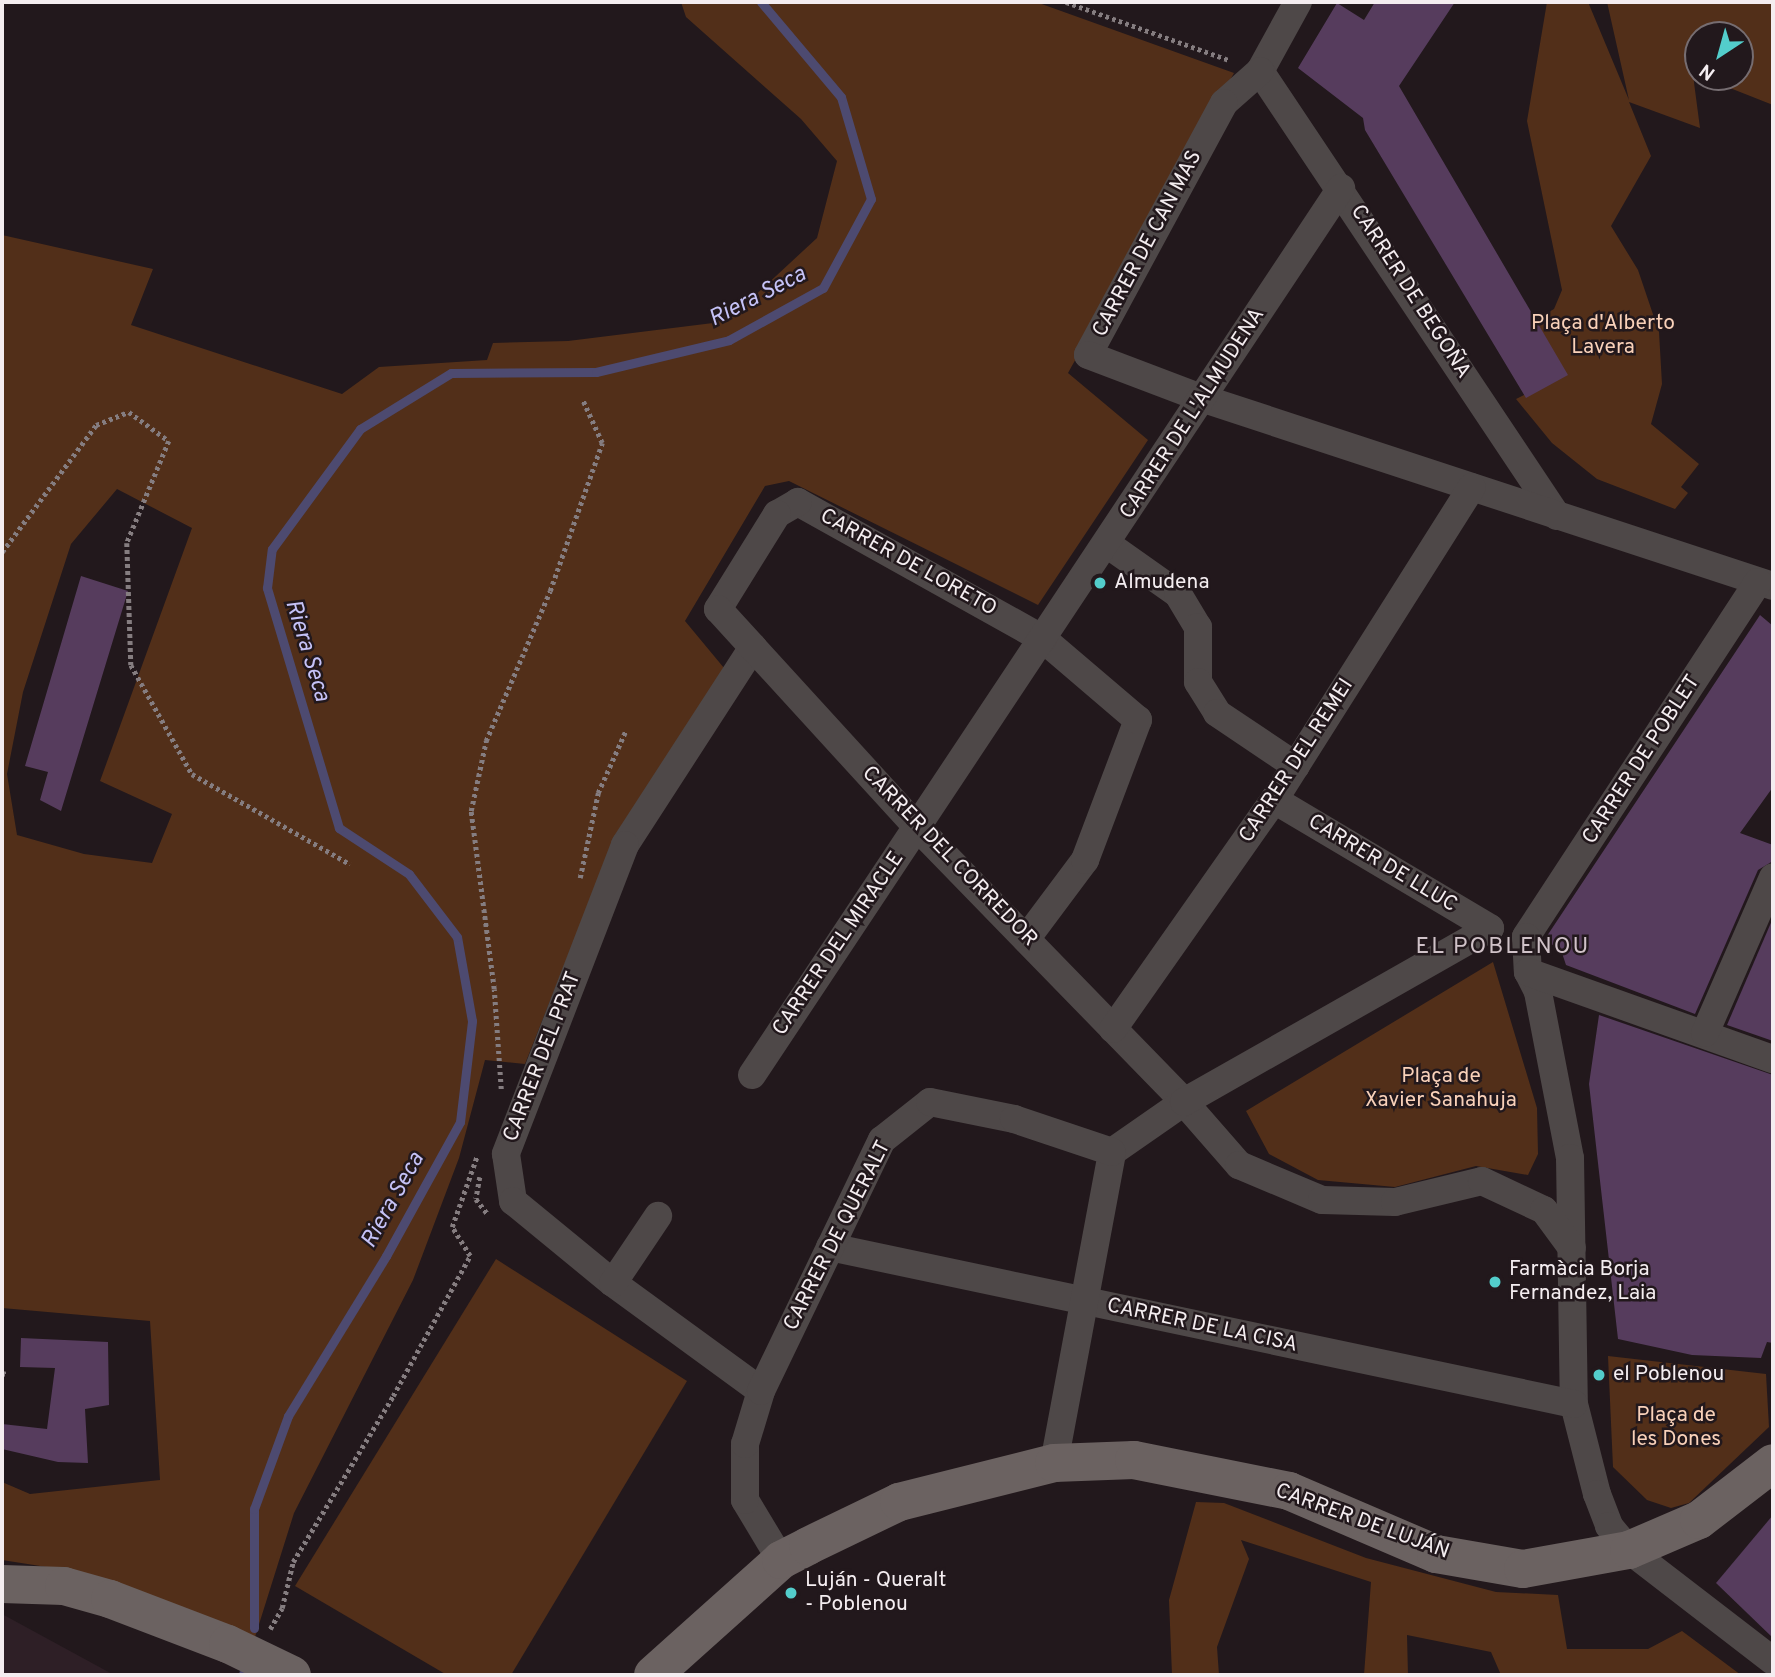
<!DOCTYPE html>
<meta charset="utf-8">
<style>
body{margin:0}
#map{position:relative;width:1775px;height:1677px;overflow:hidden;background:#22181c;font-family:Overpass,sans-serif}
div>[style]{position:absolute}
.built>*{inset:0;background:#2e1f26}
.green>*{inset:0;background:#522f19}
.stream>*{height:9px;margin:-4.5px;padding:0 4.5px;transform-origin:4.5px;border-radius:4.5px;background:#4d4a70}
.building>*{inset:0;background:#563c5d}
.path>*{height:4.5px;margin-top:-2.25px;transform-origin:0;background:repeating-linear-gradient(90deg,#857d80 0 3.5px,transparent 0 7px)}
.street>*{height:28px;margin:-14px;padding:0 14px;transform-origin:14px;border-radius:14px;background:#4e4848}
.secondary>*{height:38px;margin:-19px;padding:0 19px;transform-origin:19px;border-radius:19px;background:#6b6261}
.dots>*{width:19px;height:19px;translate:-50% -50%;box-sizing:border-box;border:4px solid #22181c;border-radius:50%}
span{translate:-50% -50%;white-space:nowrap;text-align:center;line-height:1.15;-webkit-text-stroke:5px #22181c;paint-order:stroke}
.street-label{font-size:21px;color:#f4edf0}
.park-label{font-size:21px;color:#f9d1b9}
.poi-label{font-size:21px;color:#f4edf0}
.left{translate:0 -50%;text-align:left}
.water-label{font-size:23px;color:#c5c2f7;font-style:italic}
.neighbourhood-label{font-size:23px;color:#d0c2c8;letter-spacing:2px}
.frame{position:absolute;inset:0;border:4px solid #f4edf0;pointer-events:none}
.north{position:absolute;left:1684px;top:21px;width:70px;height:70px;box-sizing:border-box;background:#22181c;border:2px solid #766d71;border-radius:50%;rotate:216deg;font-size:19px;font-weight:700;line-height:28px;text-align:center;color:#f4edf0}
.north::after{content:'';display:block;margin:auto;width:24px;height:32px;background:#53cdcb;clip-path:polygon(50% 0,100% 100%,50% 72%,0 100%)}
</style>
<div id="map">
<div class="built">
<div style="clip-path:polygon(2px 1614px,114px 1675px,2px 1675px)"></div>
</div>
<div class="green">
<div style="clip-path:polygon(evenodd,681px 2px,1036px 2px,1234px 73px,1068px 373px,1148px 440px,1038px 605px,789px 481px,765px 486px,685px 621px,724px 668px,571px 948px,525px 1064px,485px 1060px,459px 1158px,413px 1280px,294px 1513px,255px 1637px,85px 1573px,2px 1560px,2px 1482px,30px 1494px,160px 1480px,150px 1321px,2px 1308px,2px 235px,153px 269px,131px 325px,342px 394px,379px 367px,487px 360px,493px 343px,568px 341px,713px 323px,750px 300px,817px 238px,837px 161px,801px 119px,686px 17px,681px 2px,117px 489px,192px 528px,100px 781px,172px 814px,152px 863px,84px 854px,17px 835px,7px 774px,23px 692px,71px 544px,117px 489px)"></div>
<div style="clip-path:polygon(1547px 2px,1588px 2px,1629px 100px,1607px 2px,1773px 2px,1773px 105px,1702px 77px,1740px 77px,1740px 35px,1698px 35px,1698px 76px,1693px 75px,1700px 128px,1629px 102px,1651px 156px,1611px 226px,1638px 270px,1659px 332px,1662px 384px,1651px 424px,1699px 464px,1681px 487px,1688px 493px,1675px 509px,1597px 479px,1552px 443px,1516px 399px,1526px 394px,1534px 321px,1554px 309px,1562px 290px,1527px 121px)"></div>
<div style="clip-path:polygon(1493px 962px,1537px 1108px,1538px 1154px,1528px 1175px,1476px 1166px,1395px 1187px,1318px 1180px,1269px 1154px,1246px 1111px)"></div>
<div style="clip-path:polygon(496px 1259px,687px 1381px,511px 1675px,447px 1675px,295px 1586px)"></div>
<div style="clip-path:polygon(1608px 1356px,1766px 1374px,1769px 1427px,1689px 1503px,1671px 1508px,1647px 1500px,1613px 1467px)"></div>
<div style="clip-path:polygon(1196px 1502px,1224px 1503px,1366px 1558px,1496px 1592px,1558px 1595px,1567px 1649px,1648px 1649px,1682px 1631px,1741px 1675px,1501px 1675px,1491px 1652px,1407px 1635px,1408px 1675px,1364px 1675px,1371px 1582px,1241px 1540px,1249px 1559px,1217px 1647px,1219px 1675px,1172px 1675px,1169px 1600px)"></div>
</div>
<div class="stream">
<div style="left:254px;top:1628px;width:119px;rotate:-90deg"></div>
<div style="left:254px;top:1509px;width:99px;rotate:-69.9deg"></div>
<div style="left:288px;top:1416px;width:188px;rotate:-58.5deg"></div>
<div style="left:386px;top:1256px;width:153px;rotate:-61.1deg"></div>
<div style="left:460px;top:1122px;width:102px;rotate:-83.2deg"></div>
<div style="left:472px;top:1021px;width:85px;rotate:-100.1deg"></div>
<div style="left:457px;top:937px;width:79px;rotate:-127.3deg"></div>
<div style="left:409px;top:874px;width:84px;rotate:-146.7deg"></div>
<div style="left:339px;top:828px;width:251px;rotate:-106.7deg"></div>
<div style="left:267px;top:588px;width:39px;rotate:-83deg"></div>
<div style="left:272px;top:549px;width:149px;rotate:-53.7deg"></div>
<div style="left:360px;top:429px;width:107px;rotate:-31.6deg"></div>
<div style="left:451px;top:373px;width:145px;rotate:-0.4deg"></div>
<div style="left:596px;top:372px;width:137px;rotate:-13.5deg"></div>
<div style="left:729px;top:340px;width:107px;rotate:-29deg"></div>
<div style="left:823px;top:288px;width:101px;rotate:-61.7deg"></div>
<div style="left:871px;top:199px;width:106px;rotate:-106.4deg"></div>
<div style="left:841px;top:97px;width:124px;rotate:-130.1deg"></div>
<div style="left:243px;top:1674px;width:1px;rotate:90deg"></div>
</div>
<div class="building">
<div style="clip-path:polygon(1375px 2px,1455px 2px,1399px 86px,1568px 375px,1526px 398px,1365px 130px,1363px 118px,1298px 68px,1337px 3px,1364px 20px)"></div>
<div style="clip-path:polygon(81px 576px,128px 591px,61px 811px,40px 800px,48px 772px,25px 766px)"></div>
<div style="clip-path:polygon(1760px 615px,1773px 626px,1773px 787px,1740px 833px,1773px 845px,1773px 861px,1758px 870px,1695px 1014px,1566px 965px,1560px 947px,1543px 942px)"></div>
<div style="clip-path:polygon(1773px 918px,1773px 1041px,1727px 1025px)"></div>
<div style="clip-path:polygon(1599px 1015px,1773px 1075px,1773px 1343px,1767px 1342px,1761px 1358px,1692px 1355px,1618px 1339px,1589px 1084px)"></div>
<div style="clip-path:polygon(21px 1338px,108px 1342px,109px 1405px,85px 1409px,88px 1463px,58px 1462px,2px 1449px,2px 1424px,47px 1429px,55px 1368px,20px 1367px)"></div>
<div style="clip-path:polygon(1773px 1515px,1773px 1638px,1716px 1583px)"></div>
</div>
<div class="path">
<div style="left:1066px;top:2px;width:173px;rotate:19.6deg"></div>
<div style="left:2px;top:552px;width:158px;rotate:-53.5deg"></div>
<div style="left:96px;top:425px;width:35px;rotate:-22deg"></div>
<div style="left:129px;top:412px;width:49px;rotate:35.9deg"></div>
<div style="left:169px;top:441px;width:110px;rotate:112.4deg"></div>
<div style="left:127px;top:543px;width:122px;rotate:88.1deg"></div>
<div style="left:131px;top:665px;width:125px;rotate:60.8deg"></div>
<div style="left:192px;top:774px;width:182px;rotate:29.7deg"></div>
<div style="left:580px;top:878px;width:87px;rotate:-78deg"></div>
<div style="left:598px;top:793px;width:69px;rotate:-66deg"></div>
<div style="left:501px;top:1089px;width:100px;rotate:-94deg"></div>
<div style="left:494px;top:989px;width:179px;rotate:-97.4deg"></div>
<div style="left:471px;top:811px;width:72px;rotate:-77.9deg"></div>
<div style="left:486px;top:741px;width:163px;rotate:-66.9deg"></div>
<div style="left:550px;top:591px;width:157px;rotate:-70.6deg"></div>
<div style="left:602px;top:443px;width:46px;rotate:-114.3deg"></div>
<div style="left:480px;top:1177px;width:22px;rotate:100deg"></div>
<div style="left:476px;top:1199px;width:18px;rotate:52deg"></div>
<div style="left:2px;top:1373px;width:5px;rotate:11deg"></div>
<div style="left:270px;top:1629px;width:24px;rotate:-60deg"></div>
<div style="left:282px;top:1608px;width:47px;rotate:-76.6deg"></div>
<div style="left:293px;top:1562px;width:194px;rotate:-58.9deg"></div>
<div style="left:393px;top:1396px;width:160px;rotate:-61.2deg"></div>
<div style="left:470px;top:1256px;width:34px;rotate:-122deg"></div>
<div style="left:452px;top:1227px;width:75px;rotate:-70.6deg"></div>
</div>
<div class="street">
<div style="left:1298px;top:2px;width:79px;rotate:118.8deg"></div>
<div style="left:1260px;top:71px;width:535px;rotate:56.28deg"></div>
<div style="left:1260px;top:71px;width:48px;rotate:138.4deg"></div>
<div style="left:1224px;top:103px;width:286px;rotate:118.4deg"></div>
<div style="left:1088px;top:355px;width:124px;rotate:20.8deg"></div>
<div style="left:1204px;top:399px;width:599px;rotate:18.19deg"></div>
<div style="left:1107px;top:544px;width:87px;rotate:35.2deg"></div>
<div style="left:1178px;top:594px;width:39px;rotate:59deg"></div>
<div style="left:1198px;top:627px;width:55px;rotate:90deg"></div>
<div style="left:1198px;top:682px;width:36px;rotate:58deg"></div>
<div style="left:1217px;top:713px;width:95px;rotate:33.9deg"></div>
<div style="left:1758px;top:582px;width:424px;rotate:123.2deg"></div>
<div style="left:1526px;top:937px;width:35px;rotate:87deg"></div>
<div style="left:1528px;top:972px;width:22px;rotate:63deg"></div>
<div style="left:1538px;top:992px;width:169px;rotate:79.1deg"></div>
<div style="left:1570px;top:1158px;width:246px;rotate:89.1deg"></div>
<div style="left:1574px;top:1404px;width:93px;rotate:75.7deg"></div>
<div style="left:1597px;top:1494px;width:34px;rotate:69deg"></div>
<div style="left:1609px;top:1526px;width:31px;rotate:50deg"></div>
<div style="left:1629px;top:1550px;width:182px;rotate:37.6deg"></div>
<div style="left:753px;top:647px;width:236px;rotate:122.9deg"></div>
<div style="left:625px;top:845px;width:331px;rotate:111.1deg"></div>
<div style="left:506px;top:1154px;width:48px;rotate:81.5deg"></div>
<div style="left:513px;top:1201px;width:129px;rotate:39.4deg"></div>
<div style="left:613px;top:1283px;width:183px;rotate:36.1deg"></div>
<div style="left:1026px;top:939px;width:99px;rotate:-53.2deg"></div>
<div style="left:1085px;top:860px;width:150px;rotate:-69.3deg"></div>
<div style="left:1138px;top:720px;width:125px;rotate:-139.5deg"></div>
<div style="left:1043px;top:639px;width:281px;rotate:-150.8deg"></div>
<div style="left:798px;top:502px;width:24px;rotate:150deg"></div>
<div style="left:777px;top:514px;width:112px;rotate:121.8deg"></div>
<div style="left:718px;top:609px;width:295px;rotate:47.6deg"></div>
<div style="left:917px;top:827px;width:383px;rotate:45.8deg"></div>
<div style="left:1184px;top:1102px;width:84px;rotate:48.9deg"></div>
<div style="left:1239px;top:1165px;width:90px;rotate:22.9deg"></div>
<div style="left:1322px;top:1200px;width:73px;rotate:1.6deg"></div>
<div style="left:1395px;top:1202px;width:89px;rotate:-13.6deg"></div>
<div style="left:1482px;top:1181px;width:68px;rotate:25.1deg"></div>
<div style="left:1544px;top:1210px;width:47px;rotate:53.6deg"></div>
<div style="left:1528px;top:972px;width:260px;rotate:19.6deg"></div>
<div style="left:1113px;top:1029px;width:280px;rotate:-54.9deg"></div>
<div style="left:1274px;top:800px;width:370px;rotate:-57.7deg"></div>
<div style="left:1705px;top:1033px;width:170px;rotate:-66.4deg"></div>
<div style="left:752px;top:1075px;width:1065px;rotate:-56.41deg"></div>
<div style="left:1112px;top:1152px;width:88px;rotate:-34.8deg"></div>
<div style="left:1184px;top:1102px;width:352px;rotate:-29.6deg"></div>
<div style="left:1490px;top:928px;width:251px;rotate:-149.3deg"></div>
<div style="left:830px;top:1247px;width:760px;rotate:11.92deg"></div>
<div style="left:613px;top:1283px;width:81px;rotate:-56.1deg"></div>
<div style="left:1054px;top:1463px;width:316px;rotate:-79.4deg"></div>
<div style="left:781px;top:1560px;width:70px;rotate:-121deg"></div>
<div style="left:745px;top:1500px;width:56px;rotate:-90deg"></div>
<div style="left:745px;top:1444px;width:55px;rotate:-73.2deg"></div>
<div style="left:761px;top:1391px;width:279px;rotate:-64.3deg"></div>
<div style="left:882px;top:1140px;width:61px;rotate:-38.4deg"></div>
<div style="left:930px;top:1102px;width:86px;rotate:11.4deg"></div>
<div style="left:1014px;top:1119px;width:103px;rotate:18.6deg"></div>
</div>
<div class="secondary">
<div style="left:2px;top:1584px;width:62px;rotate:1.8deg"></div>
<div style="left:64px;top:1586px;width:48px;rotate:15.8deg"></div>
<div style="left:110px;top:1599px;width:126px;rotate:20.9deg"></div>
<div style="left:228px;top:1644px;width:71px;rotate:25.8deg"></div>
<div style="left:653px;top:1675px;width:172px;rotate:-41.9deg"></div>
<div style="left:781px;top:1560px;width:30px;rotate:-27deg"></div>
<div style="left:808px;top:1546px;width:101px;rotate:-25.8deg"></div>
<div style="left:899px;top:1502px;width:160px;rotate:-14.1deg"></div>
<div style="left:1054px;top:1463px;width:80px;rotate:-2.1deg"></div>
<div style="left:1134px;top:1460px;width:158px;rotate:11.3deg"></div>
<div style="left:1289px;top:1491px;width:160px;rotate:23.2deg"></div>
<div style="left:1436px;top:1554px;width:88px;rotate:9.8deg"></div>
<div style="left:1523px;top:1569px;width:108px;rotate:-10.2deg"></div>
<div style="left:1629px;top:1550px;width:76px;rotate:-23.2deg"></div>
<div style="left:1699px;top:1520px;width:93px;rotate:-37.6deg"></div>
</div>
<div class="dots">
<div style="left:1100px;top:583px;background:#53cdcb"></div>
<div style="left:1495px;top:1282px;background:#53cdcb"></div>
<div style="left:1599px;top:1375px;background:#53cdcb"></div>
<div style="left:791px;top:1593px;background:#53cdcb"></div>
</div>
<div class="street-label">
<span style="left:1148px;top:244px;rotate:-62deg">CARRER DE CAN MAS</span>
<span style="left:1410px;top:292px;rotate:57deg">CARRER DE BEGOÑA</span>
<span style="left:1193px;top:414px;rotate:-57deg">CARRER DE L'ALMUDENA</span>
<span style="left:908px;top:563px;rotate:29deg">CARRER DE LORETO</span>
<span style="left:1642px;top:760px;rotate:-57deg">CARRER DE POBLET</span>
<span style="left:1297px;top:761px;rotate:-57deg">CARRER DEL REMEI</span>
<span style="left:949px;top:857px;rotate:46deg">CARRER DEL CORREDOR</span>
<span style="left:1382px;top:864px;rotate:31deg">CARRER DE LLUC</span>
<span style="left:839px;top:944px;rotate:-56deg">CARRER DEL MIRACLE</span>
<span style="left:543px;top:1057px;rotate:-69deg">CARRER DEL PRAT</span>
<span style="left:838px;top:1236px;rotate:-63deg">CARRER DE QUERALT</span>
<span style="left:1202px;top:1326px;rotate:12deg">CARRER DE LA CISA</span>
<span style="left:1362px;top:1522px;rotate:20deg">CARRER DE LUJÁN</span>
</div>
<div class="park-label">
<span style="left:1603px;top:336px">Plaça d'Alberto<br>Lavera</span>
<span style="left:1441px;top:1089px">Plaça de<br>Xavier Sanahuja</span>
<span style="left:1676px;top:1428px">Plaça de<br>les Dones</span>
</div>
<div class="poi-label">
<span class="left" style="left:1114px;top:583px">Almudena</span>
<span class="left" style="left:1509px;top:1282px">Farmàcia Borja<br>Fernandez, Laia</span>
<span class="left" style="left:1613px;top:1375px">el Poblenou</span>
<span class="left" style="left:805px;top:1593px">Luján - Queralt<br>- Poblenou</span>
</div>
<div class="water-label">
<span style="left:758px;top:298px;rotate:-27deg">Riera Seca</span>
<span style="left:306px;top:651px;rotate:73deg">Riera Seca</span>
<span style="left:394px;top:1201px;rotate:-61deg">Riera Seca</span>
</div>
<div class="neighbourhood-label">
<span style="left:1503px;top:948px">EL POBLENOU</span>
</div>
<div class="frame"></div>
<div class="north">N</div>
</div>
